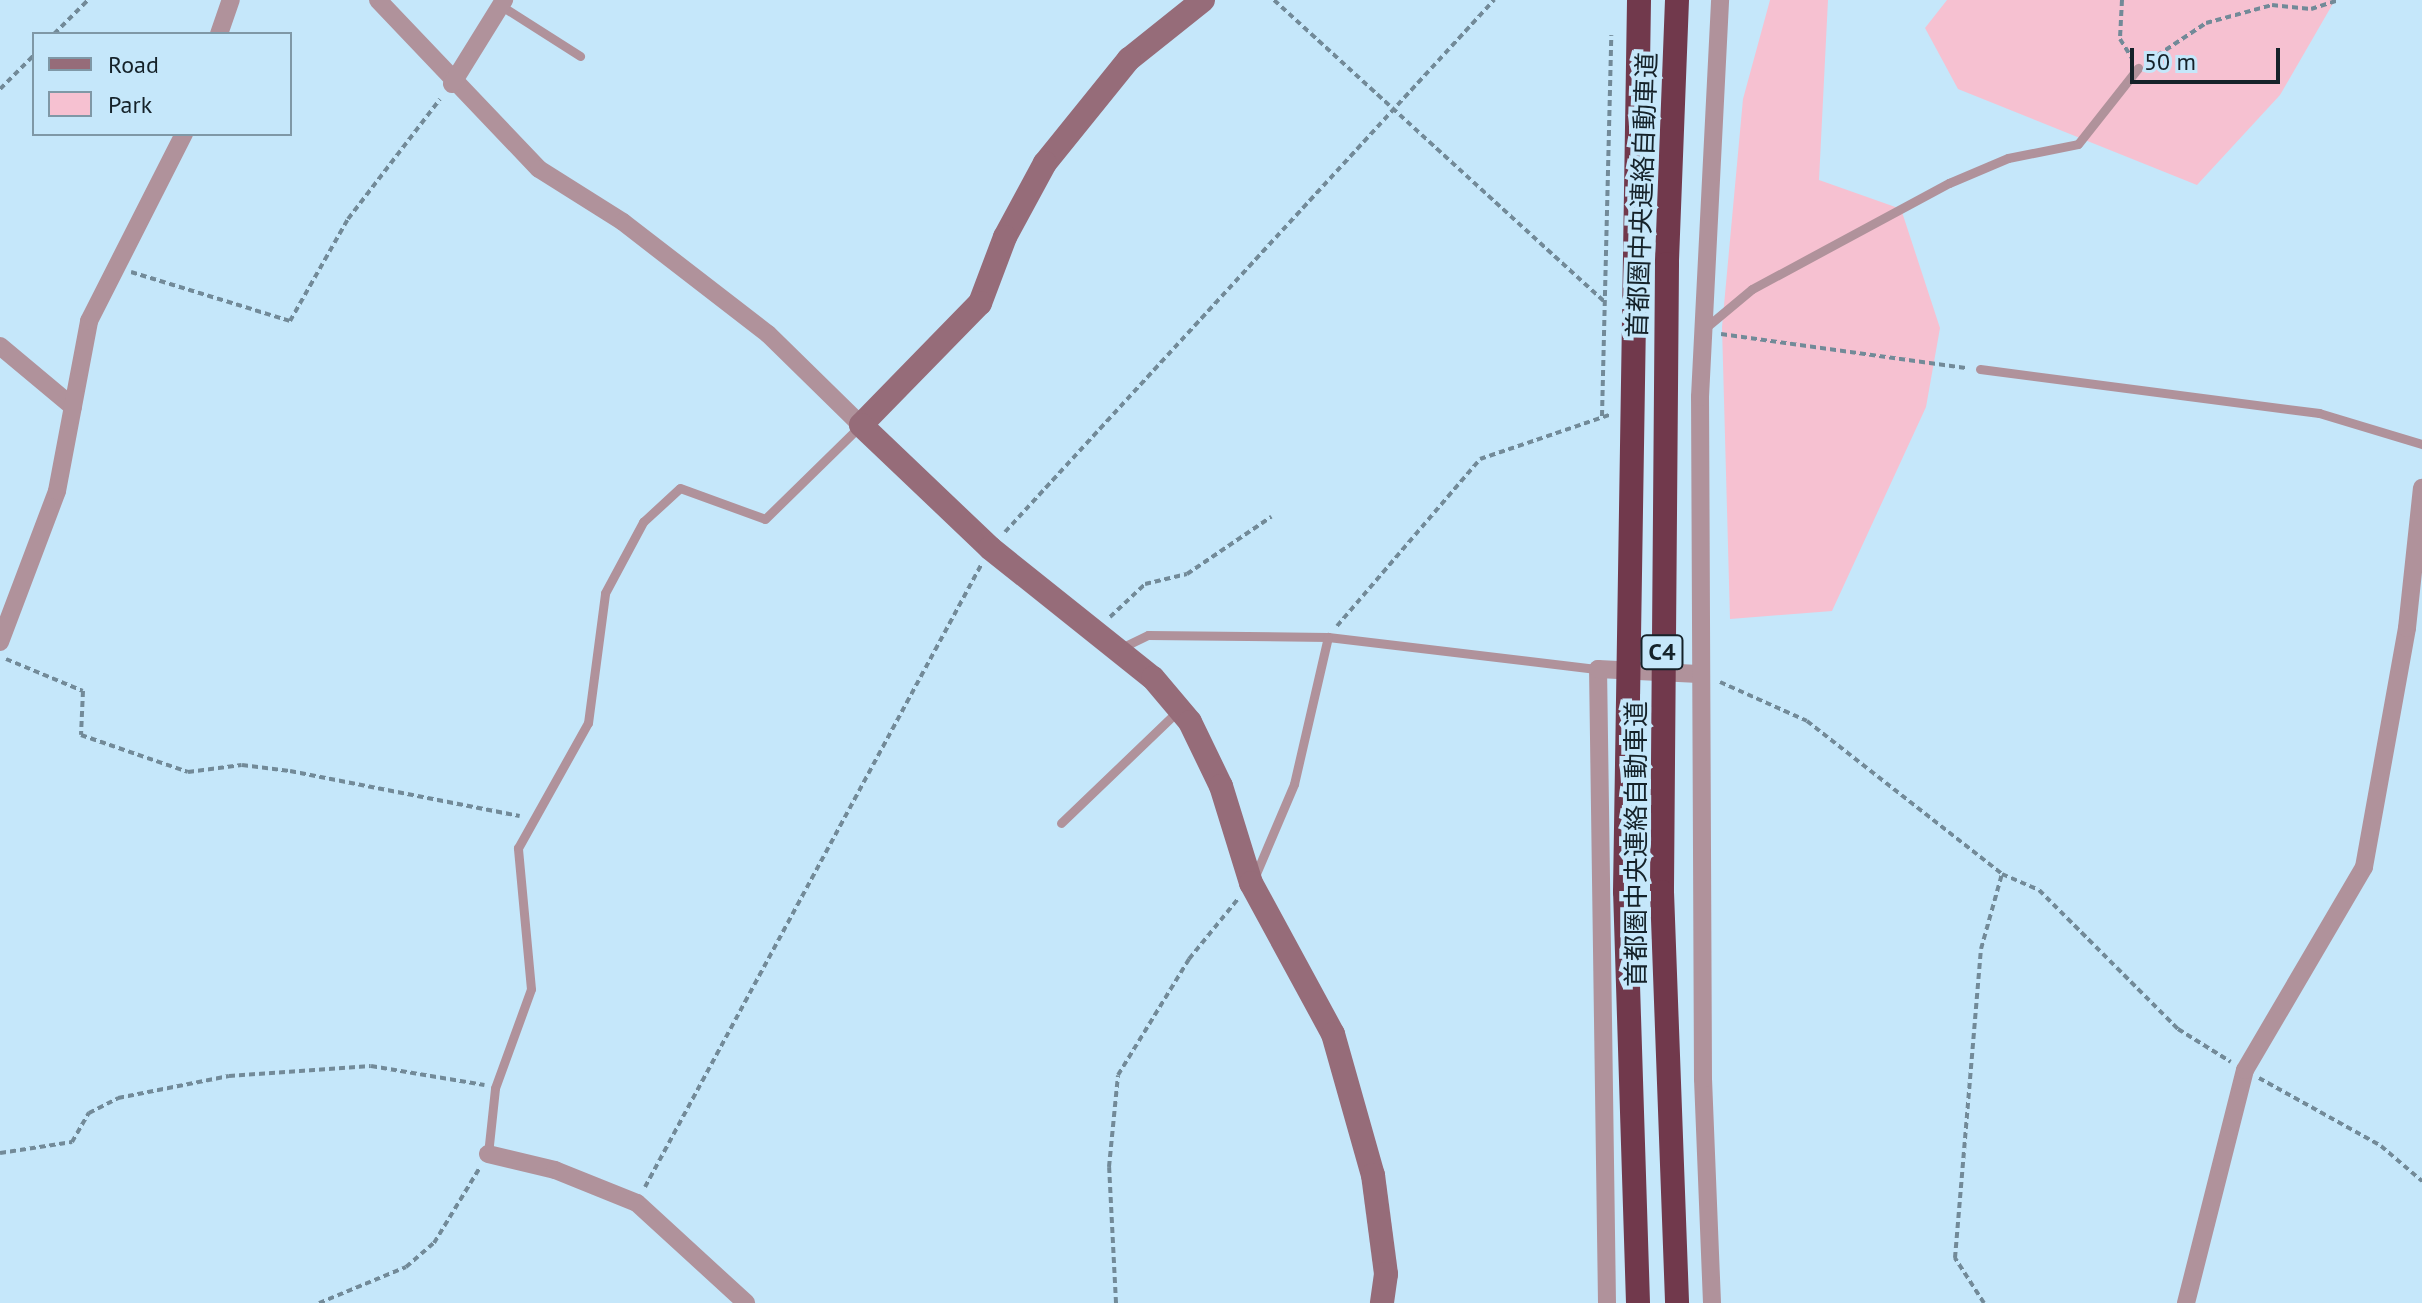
<!DOCTYPE html>
<meta charset="utf-8">
<style>
body{margin:0}
#map{position:relative;width:2422px;height:1303px;overflow:hidden;background:#c5e7fa;font-family:"PT Sans","Noto Sans JP",sans-serif}
div>[style]{position:absolute}
.green>*{inset:0;background:#f6c1d1}
.path>*{height:4px;margin-top:-2px;transform-origin:0;background:repeating-linear-gradient(90deg,#728a98 0 6px,transparent 0 10px)}
.lane>*{height:9px;margin:-4.5px;padding:0 4.5px;transform-origin:4.5px;border-radius:4.5px;background:#b0929b}
.street>*{height:18px;margin:-9px;padding:0 9px;transform-origin:9px;border-radius:9px;background:#b0929b}
.secondary>*{height:24px;margin:-12px;padding:0 12px;transform-origin:12px;border-radius:12px;background:#966c79}
.highway-bridge>*{height:24px;margin:-12px;padding:0 12px;transform-origin:12px;border-radius:12px;background:#71394c}
span{translate:-50% -50%;white-space:nowrap;text-align:center;line-height:1.15;-webkit-text-stroke:8px #c5e7fa;paint-order:stroke}
.shield-label span{padding:2px 6px;background:#c5e7fa;border:2px solid;border-radius:6px;-webkit-text-stroke-width:0}
.shield-label{font-size:24px;color:#152229;font-weight:700}
.street-label{font-size:26px;color:#152229}
.legend{position:absolute;left:32px;top:32px;width:260px;height:104px;box-sizing:border-box;background:#c5e7fa;border:2px solid #7f98a6;margin:0;padding:10px 14px;list-style:none;font-size:24px;color:#152229}
.legend li{display:flex;align-items:center;gap:16px;height:40px}
.legend b{width:40px;border:2px solid #7f98a6}
.scale{position:absolute;left:2130px;top:48px;width:150px;height:36px;box-sizing:border-box;border:4px solid #152229;border-top:0;padding-left:10px;font-size:24px;line-height:28px;white-space:nowrap;color:#152229;-webkit-text-stroke:6px #c5e7fa;paint-order:stroke}
</style>
<div id="map">
<div class="green">
<div style="clip-path:polygon(1770px 0,1828px 0,1819px 180px,1901px 209px,1940px 328px,1926px 407px,1832px 611px,1730px 619px,1722px 327px,1743px 99px)"></div>
<div style="clip-path:polygon(1947px 0,2335px 0,2280px 95px,2197px 185px,1958px 89px,1925px 28px)"></div>
</div>
<div class="path">
<div style="left:1274px;top:0;width:448px;rotate:42.4deg"></div>
<div style="left:2122px;top:0;width:39px;rotate:93deg"></div>
<div style="left:2120px;top:39px;width:22px;rotate:58deg"></div>
<div style="left:54px;top:34px;width:48px;rotate:-45deg"></div>
<div style="left:2149px;top:61px;width:69px;rotate:-33.7deg"></div>
<div style="left:2206px;top:23px;width:68px;rotate:-15.3deg"></div>
<div style="left:2272px;top:5px;width:39px;rotate:6deg"></div>
<div style="left:2311px;top:9px;width:29px;rotate:-18deg"></div>
<div style="left:0;top:89px;width:48px;rotate:-45deg"></div>
<div style="left:131px;top:272px;width:166px;rotate:17.1deg"></div>
<div style="left:290px;top:321px;width:117px;rotate:-60.4deg"></div>
<div style="left:348px;top:219px;width:151px;rotate:-52.5deg"></div>
<div style="left:1721px;top:334px;width:247px;rotate:7.9deg"></div>
<div style="left:1602px;top:416px;width:381px;rotate:-88.6deg"></div>
<div style="left:1005px;top:532px;width:723px;rotate:-47.41deg"></div>
<div style="left:1110px;top:617px;width:48px;rotate:-43.3deg"></div>
<div style="left:1145px;top:584px;width:43px;rotate:-13.4deg"></div>
<div style="left:1187px;top:574px;width:102px;rotate:-34.2deg"></div>
<div style="left:1337px;top:626px;width:220px;rotate:-49.4deg"></div>
<div style="left:1480px;top:459px;width:139px;rotate:-18.8deg"></div>
<div style="left:6px;top:659px;width:83px;rotate:22.6deg"></div>
<div style="left:83px;top:691px;width:44px;rotate:92.6deg"></div>
<div style="left:81px;top:735px;width:113px;rotate:19.1deg"></div>
<div style="left:188px;top:772px;width:54px;rotate:-7.4deg"></div>
<div style="left:242px;top:765px;width:48px;rotate:7.1deg"></div>
<div style="left:290px;top:771px;width:234px;rotate:11.1deg"></div>
<div style="left:1720px;top:682px;width:95px;rotate:24.1deg"></div>
<div style="left:1807px;top:721px;width:248px;rotate:38.1deg"></div>
<div style="left:2002px;top:874px;width:40px;rotate:23.4deg"></div>
<div style="left:2039px;top:890px;width:197px;rotate:45deg"></div>
<div style="left:2178px;top:1029px;width:62px;rotate:31.9deg"></div>
<div style="left:2259px;top:1078px;width:140px;rotate:29.1deg"></div>
<div style="left:2381px;top:1146px;width:54px;rotate:40.5deg"></div>
<div style="left:0;top:1153px;width:73px;rotate:-8.7deg"></div>
<div style="left:72px;top:1142px;width:34px;rotate:-60deg"></div>
<div style="left:89px;top:1113px;width:33px;rotate:-27deg"></div>
<div style="left:118px;top:1098px;width:113px;rotate:-11.2deg"></div>
<div style="left:229px;top:1076px;width:142px;rotate:-4deg"></div>
<div style="left:371px;top:1066px;width:115px;rotate:9.5deg"></div>
<div style="left:645px;top:1187px;width:707px;rotate:-61.62deg"></div>
<div style="left:319px;top:1303px;width:94px;rotate:-22.5deg"></div>
<div style="left:406px;top:1267px;width:37px;rotate:-41deg"></div>
<div style="left:434px;top:1243px;width:87px;rotate:-58.7deg"></div>
<div style="left:1116px;top:1303px;width:136px;rotate:-92.9deg"></div>
<div style="left:1109px;top:1167px;width:92px;rotate:-84.4deg"></div>
<div style="left:1118px;top:1075px;width:136px;rotate:-58.5deg"></div>
<div style="left:1189px;top:959px;width:77px;rotate:-50.8deg"></div>
<div style="left:1984px;top:1303px;width:54px;rotate:-122.8deg"></div>
<div style="left:1955px;top:1258px;width:310px;rotate:-85.2deg"></div>
<div style="left:1981px;top:949px;width:78px;rotate:-74.4deg"></div>
</div>
<div class="lane">
<div style="left:500px;top:5px;width:95px;rotate:32.5deg"></div>
<div style="left:1704px;top:329px;width:62px;rotate:-39.8deg"></div>
<div style="left:1752px;top:289px;width:224px;rotate:-28.3deg"></div>
<div style="left:1949px;top:183px;width:64px;rotate:-23deg"></div>
<div style="left:2008px;top:158px;width:71px;rotate:-11.3deg"></div>
<div style="left:2078px;top:144px;width:97px;rotate:-51.7deg"></div>
<div style="left:1980px;top:369px;width:342px;rotate:7.4deg"></div>
<div style="left:2319px;top:413px;width:108px;rotate:16.8deg"></div>
<div style="left:1119px;top:649px;width:32px;rotate:-26deg"></div>
<div style="left:1148px;top:635px;width:180px;rotate:0.6deg"></div>
<div style="left:1328px;top:637px;width:272px;rotate:6.8deg"></div>
<div style="left:1061px;top:823px;width:165px;rotate:-43.8deg"></div>
<div style="left:1255px;top:876px;width:100px;rotate:-67deg"></div>
<div style="left:1294px;top:784px;width:151px;rotate:-77deg"></div>
<div style="left:488px;top:1154px;width:66px;rotate:-83.9deg"></div>
<div style="left:495px;top:1088px;width:105px;rotate:-70deg"></div>
<div style="left:531px;top:989px;width:142px;rotate:-95.3deg"></div>
<div style="left:518px;top:848px;width:143px;rotate:-60.8deg"></div>
<div style="left:588px;top:723px;width:131px;rotate:-82.5deg"></div>
<div style="left:605px;top:593px;width:81px;rotate:-61.8deg"></div>
<div style="left:643px;top:522px;width:50px;rotate:-42.6deg"></div>
<div style="left:680px;top:488px;width:90px;rotate:20deg"></div>
<div style="left:765px;top:519px;width:133px;rotate:-44.4deg"></div>
</div>
<div class="street">
<div style="left:378px;top:0;width:233px;rotate:46.4deg"></div>
<div style="left:539px;top:169px;width:99px;rotate:32.2deg"></div>
<div style="left:623px;top:222px;width:183px;rotate:37.7deg"></div>
<div style="left:768px;top:334px;width:130px;rotate:44.4deg"></div>
<div style="left:219px;top:34px;width:36px;rotate:-71deg"></div>
<div style="left:452px;top:84px;width:99px;rotate:-58.2deg"></div>
<div style="left:0;top:346px;width:95px;rotate:39.9deg"></div>
<div style="left:0;top:642px;width:161px;rotate:-69.3deg"></div>
<div style="left:57px;top:491px;width:173px;rotate:-79.3deg"></div>
<div style="left:89px;top:321px;width:210px;rotate:-63.1deg"></div>
<div style="left:488px;top:1154px;width:69px;rotate:13.4deg"></div>
<div style="left:555px;top:1170px;width:88px;rotate:21.9deg"></div>
<div style="left:637px;top:1203px;width:148px;rotate:42.5deg"></div>
<div style="left:1607px;top:1303px;width:634px;rotate:-90.81deg"></div>
<div style="left:1598px;top:669px;width:101px;rotate:2.8deg"></div>
<div style="left:1712px;top:1303px;width:224px;rotate:-92.3deg"></div>
<div style="left:1703px;top:1079px;width:682px;rotate:-90.25deg"></div>
<div style="left:1700px;top:397px;width:398px;rotate:-87.1deg"></div>
<div style="left:2186px;top:1303px;width:240px;rotate:-75.8deg"></div>
<div style="left:2245px;top:1070px;width:235px;rotate:-59.6deg"></div>
<div style="left:2364px;top:867px;width:243px;rotate:-79.8deg"></div>
<div style="left:2407px;top:628px;width:141px;rotate:-83.9deg"></div>
</div>
<div class="secondary">
<div style="left:1203px;top:0;width:95px;rotate:141.4deg"></div>
<div style="left:1129px;top:59px;width:134px;rotate:128.9deg"></div>
<div style="left:1045px;top:163px;width:84px;rotate:118.4deg"></div>
<div style="left:1005px;top:237px;width:71px;rotate:110.7deg"></div>
<div style="left:980px;top:303px;width:170px;rotate:134.3deg"></div>
<div style="left:861px;top:425px;width:178px;rotate:43.6deg"></div>
<div style="left:990px;top:548px;width:208px;rotate:38.6deg"></div>
<div style="left:1153px;top:678px;width:57px;rotate:49.9deg"></div>
<div style="left:1190px;top:722px;width:71px;rotate:64.2deg"></div>
<div style="left:1221px;top:786px;width:102px;rotate:72.8deg"></div>
<div style="left:1251px;top:883px;width:172px;rotate:61.5deg"></div>
<div style="left:1333px;top:1034px;width:147px;rotate:74.2deg"></div>
<div style="left:1373px;top:1175px;width:100px;rotate:82.5deg"></div>
<div style="left:1386px;top:1274px;width:29px;rotate:98deg"></div>
</div>
<div class="highway-bridge">
<div style="left:1677px;top:0;width:264px;rotate:92.2deg"></div>
<div style="left:1667px;top:264px;width:628px;rotate:90.46deg"></div>
<div style="left:1662px;top:892px;width:411px;rotate:87.9deg"></div>
<div style="left:1638px;top:1303px;width:411px;rotate:-91.8deg"></div>
<div style="left:1625px;top:892px;width:892px;rotate:-89.1deg"></div>
</div>
<div class="shield-label">
<span style="left:1662px;top:652px">C4</span>
</div>
<div class="street-label">
<span style="left:1642px;top:195px;rotate:-88deg">首都圏中央連絡自動車道</span>
<span style="left:1636px;top:844px;rotate:-90deg">首都圏中央連絡自動車道</span>
</div>
<ul class="legend">
<li><b style="height:10px;background:#966c79"></b>Road</li>
<li><b style="height:22px;background:#f6c1d1"></b>Park</li>
</ul>
<div class="scale">50 m</div>
</div>
